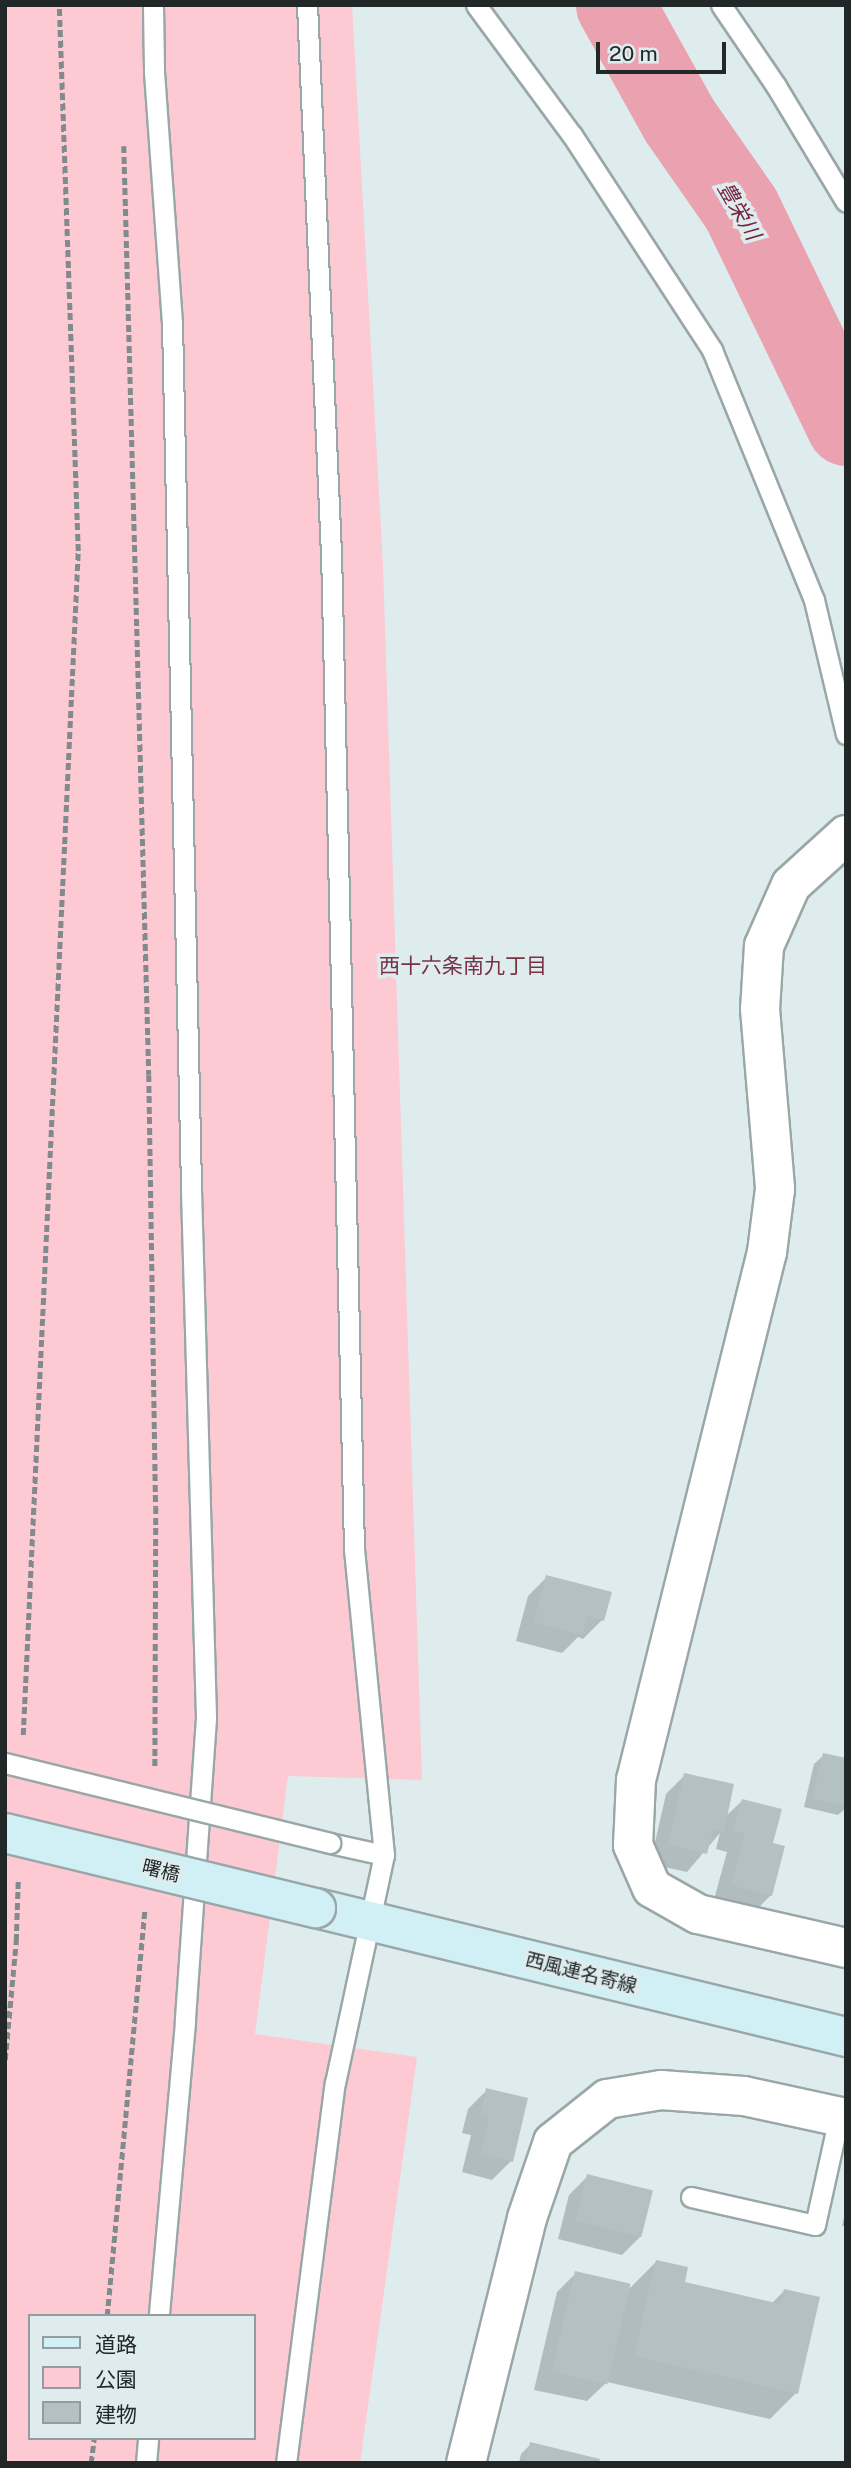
<!DOCTYPE html>
<meta charset="utf-8">
<style>
body{margin:0}
#map{position:relative;width:851px;height:2468px;overflow:hidden;background:#deecee;font-family:"Public Sans","Noto Sans JP",sans-serif}
div>[style]{position:absolute}
.green>*{inset:0;background:#fdc9d2}
.shadow>*{inset:0;background:#0003}
.river>*{height:79px;margin:-39.5px;padding:0 39.5px;transform-origin:39.5px;border-radius:39.5px;background:#eba2b0}
.building>*{inset:0;background:#b3c1c3;transform-origin:0 0}
.path>*{height:4.5px;margin-top:-2.25px;transform-origin:0;background:repeating-linear-gradient(90deg,#818a8c 0 7px,transparent 0 10.5px)}
.roads{filter:drop-shadow(2px 0 #9aa7a9) drop-shadow(-2px 0 #9aa7a9) drop-shadow(0 2px #9aa7a9) drop-shadow(0 -2px #9aa7a9)}
.service>*{height:19px;margin:-9.5px;padding:0 9.5px;transform-origin:9.5px;border-radius:9.5px;background:#fff}
.minor>*{height:38px;margin:-19px;padding:0 19px;transform-origin:19px;border-radius:19px;background:#fff}
.secondary>*{height:38px;margin:-19px;padding:0 19px;transform-origin:19px;border-radius:19px;background:#d1f0f5}
.bridges{filter:drop-shadow(2px 0 #9aa7a9) drop-shadow(-2px 0 #9aa7a9) drop-shadow(0 2px #9aa7a9) drop-shadow(0 -2px #9aa7a9)}
.service-bridge>*{height:19px;margin:-9.5px;padding:0 9.5px;transform-origin:9.5px;border-radius:9.5px;background:#fff}
.secondary-bridge>*{height:38px;margin:-19px;padding:0 19px;transform-origin:19px;border-radius:19px;background:#d1f0f5}
span{translate:-50% -50%;white-space:nowrap;text-align:center;line-height:1.15;-webkit-text-stroke:7px #deecee;paint-order:stroke}
.street-label{font-size:19px;color:#222728}
.water-label{font-size:21px;color:#76233b;font-style:italic}
.neighbourhood-label{font-size:21px;color:#783243}
.frame{position:absolute;inset:0;border:7px solid #222728;pointer-events:none}
.legend{position:absolute;left:28px;top:2314px;width:228px;height:126px;box-sizing:border-box;background:#deecee;border:2px solid #939d9f;margin:0;padding:9px 12px;list-style:none;font-size:21px;color:#222728}
.legend li{display:flex;align-items:center;gap:14px;height:35px}
.legend b{width:35px;border:2px solid #939d9f}
.scale{position:absolute;left:596px;top:42px;width:130px;height:32px;box-sizing:border-box;border:4px solid #222728;border-top:0;padding-left:9px;font-size:21px;line-height:24px;white-space:nowrap;color:#222728;-webkit-text-stroke:5px #deecee;paint-order:stroke}
</style>
<div id="map">
<div class="green">
<div style="clip-path:polygon(evenodd,5px 5px,352px 5px,383px 566px,422px 1780px,288px 1776px,255px 2034px,417px 2057px,360px 2463px,5px 2463px,5px 5px,30px 2316px,254px 2316px,254px 2438px,30px 2438px,30px 2316px)"></div>
</div>
<div class="shadow">
<div style="clip-path:polygon(547px 1577px,602px 1620px,583px 1639px,578px 1637px,562px 1653px,516px 1641px,528px 1596px)"></div>
<div style="clip-path:polygon(824px 1755px,846px 1760px,846px 1808px,838px 1815px,804px 1807px,814px 1764px)"></div>
<div style="clip-path:polygon(685px 1775px,725px 1817px,742px 1801px,771px 1844px,771px 1895px,752px 1914px,713px 1903px,727px 1852px,716px 1849px,720px 1833px,687px 1872px,650px 1864px,666px 1794px)"></div>
<div style="clip-path:polygon(487px 2090px,511px 2161px,492px 2180px,462px 2172px,471px 2135px,462px 2133px,468px 2109px)"></div>
<div style="clip-path:polygon(588px 2176px,641px 2236px,622px 2255px,558px 2239px,569px 2195px)"></div>
<div style="clip-path:polygon(846px 2209px,846px 2226px,842px 2226px)"></div>
<div style="clip-path:polygon(656px 2262px,682px 2283px,771px 2304px,784px 2291px,796px 2393px,770px 2419px,607px 2382px,587px 2401px,534px 2390px,557px 2292px,576px 2273px,627px 2291px)"></div>
<div style="clip-path:polygon(531px 2444px,597px 2463px,519px 2463px,521px 2454px)"></div>
</div>
<div class="river">
<div style="left:615px;top:5px;width:132px;rotate:60.9deg"></div>
<div style="left:679px;top:120px;width:108px;rotate:55.1deg"></div>
<div style="left:741px;top:209px;width:241px;rotate:64.2deg"></div>
</div>
<div class="building">
<div style="clip-path:polygon(546px 1575px,612px 1592px,604px 1621px,587px 1616px,583px 1635px,534px 1622px)"></div>
<div style="clip-path:polygon(823px 1753px,846px 1758px,846px 1806px,812px 1798px)"></div>
<div style="clip-path:polygon(684px 1773px,734px 1784px,724px 1832px,713px 1830px,707px 1854px,668px 1845px)"></div>
<div style="clip-path:polygon(742px 1799px,782px 1809px,773px 1843px,785px 1846px,772px 1896px,731px 1885px,745px 1834px,733px 1831px)"></div>
<div style="clip-path:polygon(486px 2088px,528px 2098px,513px 2162px,480px 2154px,489px 2117px,480px 2114px)"></div>
<div style="left:587px;top:2174px;width:68px;height:48px;rotate:14deg"></div>
<div style="clip-path:polygon(656px 2260px,688px 2267px,685px 2282px,780px 2304px,784px 2289px,820px 2297px,798px 2394px,634px 2356px)"></div>
<div style="left:575px;top:2271px;width:57px;height:103px;rotate:13deg"></div>
<div style="clip-path:polygon(530px 2442px,600px 2459px,599px 2463px,525px 2463px)"></div>
</div>
<div class="path">
<div style="left:124px;top:146px;width:929px;rotate:88.46deg"></div>
<div style="left:149px;top:1075px;width:432px;rotate:89.1deg"></div>
<div style="left:156px;top:1507px;width:261px;rotate:90.2deg"></div>
<div style="left:23px;top:1735px;width:1185px;rotate:-87.34deg"></div>
<div style="left:78px;top:551px;width:546px;rotate:-91.99deg"></div>
<div style="left:5px;top:2060px;width:120px;rotate:-84.7deg"></div>
<div style="left:16px;top:1941px;width:61px;rotate:-88.1deg"></div>
<div style="left:107px;top:2316px;width:409px;rotate:-84.7deg"></div>
<div style="left:91px;top:2463px;width:25px;rotate:-83deg"></div>
</div>
<div class="roads">
<div class="service">
<div style="left:153px;top:5px;width:67px;rotate:89.1deg"></div>
<div style="left:154px;top:72px;width:252px;rotate:85.9deg"></div>
<div style="left:172px;top:323px;width:867px;rotate:88.74deg"></div>
<div style="left:191px;top:1190px;width:528px;rotate:88.37deg"></div>
<div style="left:206px;top:1718px;width:305px;rotate:94deg"></div>
<div style="left:185px;top:2022px;width:295px;rotate:95.1deg"></div>
<div style="left:476px;top:5px;width:162px;rotate:53.6deg"></div>
<div style="left:572px;top:135px;width:257px;rotate:56.9deg"></div>
<div style="left:712px;top:350px;width:270px;rotate:67.8deg"></div>
<div style="left:814px;top:600px;width:138px;rotate:76.6deg"></div>
<div style="left:721px;top:5px;width:98px;rotate:55.8deg"></div>
<div style="left:776px;top:86px;width:135px;rotate:58.9deg"></div>
<div style="left:330px;top:1843px;width:55px;rotate:12.5deg"></div>
<div style="left:691px;top:2197px;width:127px;rotate:12.7deg"></div>
<div style="left:815px;top:2225px;width:111px;rotate:-77.5deg"></div>
<div style="left:146px;top:2463px;width:25px;rotate:-85deg"></div>
<div style="left:286px;top:2463px;width:383px;rotate:-82.7deg"></div>
<div style="left:335px;top:2083px;width:233px;rotate:-77.9deg"></div>
<div style="left:384px;top:1855px;width:307px;rotate:-95.6deg"></div>
<div style="left:354px;top:1549px;width:995px;rotate:-91.32deg"></div>
<div style="left:331px;top:554px;width:550px;rotate:-92.5deg"></div>
</div>
<div class="minor">
<div style="left:846px;top:835px;width:74px;rotate:137.7deg"></div>
<div style="left:791px;top:885px;width:67px;rotate:113.9deg"></div>
<div style="left:764px;top:946px;width:63px;rotate:93.6deg"></div>
<div style="left:760px;top:1009px;width:181px;rotate:85.2deg"></div>
<div style="left:775px;top:1189px;width:64px;rotate:97.2deg"></div>
<div style="left:767px;top:1252px;width:544px;rotate:103.93deg"></div>
<div style="left:636px;top:1780px;width:65px;rotate:92.6deg"></div>
<div style="left:633px;top:1845px;width:47px;rotate:66.2deg"></div>
<div style="left:652px;top:1888px;width:53px;rotate:29.5deg"></div>
<div style="left:698px;top:1914px;width:152px;rotate:12.9deg"></div>
<div style="left:466px;top:2463px;width:252px;rotate:-76deg"></div>
<div style="left:527px;top:2218px;width:80px;rotate:-71.1deg"></div>
<div style="left:553px;top:2142px;width:69px;rotate:-38.5deg"></div>
<div style="left:607px;top:2099px;width:55px;rotate:-9.5deg"></div>
<div style="left:661px;top:2090px;width:83px;rotate:4.1deg"></div>
<div style="left:744px;top:2096px;width:104px;rotate:12.2deg"></div>
</div>
<div class="secondary">
<div style="left:316px;top:1908px;width:545px;rotate:13.68deg"></div>
</div>
</div>
<div class="bridges">
<div class="service-bridge">
<div style="left:5px;top:1763px;width:335px;rotate:13.8deg"></div>
</div>
<div class="secondary-bridge">
<div style="left:5px;top:1833px;width:320px;rotate:13.6deg"></div>
</div>
</div>
<div class="street-label">
<span style="left:161px;top:1871px;rotate:14deg">曙橋</span>
<span style="left:581px;top:1973px;rotate:14deg">西風連名寄線</span>
</div>
<div class="water-label">
<span style="left:739px;top:211px;rotate:60deg">豊栄川</span>
</div>
<div class="neighbourhood-label">
<span style="left:463px;top:966px">西十六条南九丁目</span>
</div>
<div class="frame"></div>
<ul class="legend">
<li><b style="height:9px;background:#d1f0f5"></b>道路</li>
<li><b style="height:19px;background:#fdc9d2"></b>公園</li>
<li><b style="height:19px;background:#b3c1c3"></b>建物</li>
</ul>
<div class="scale">20 m</div>
</div>
